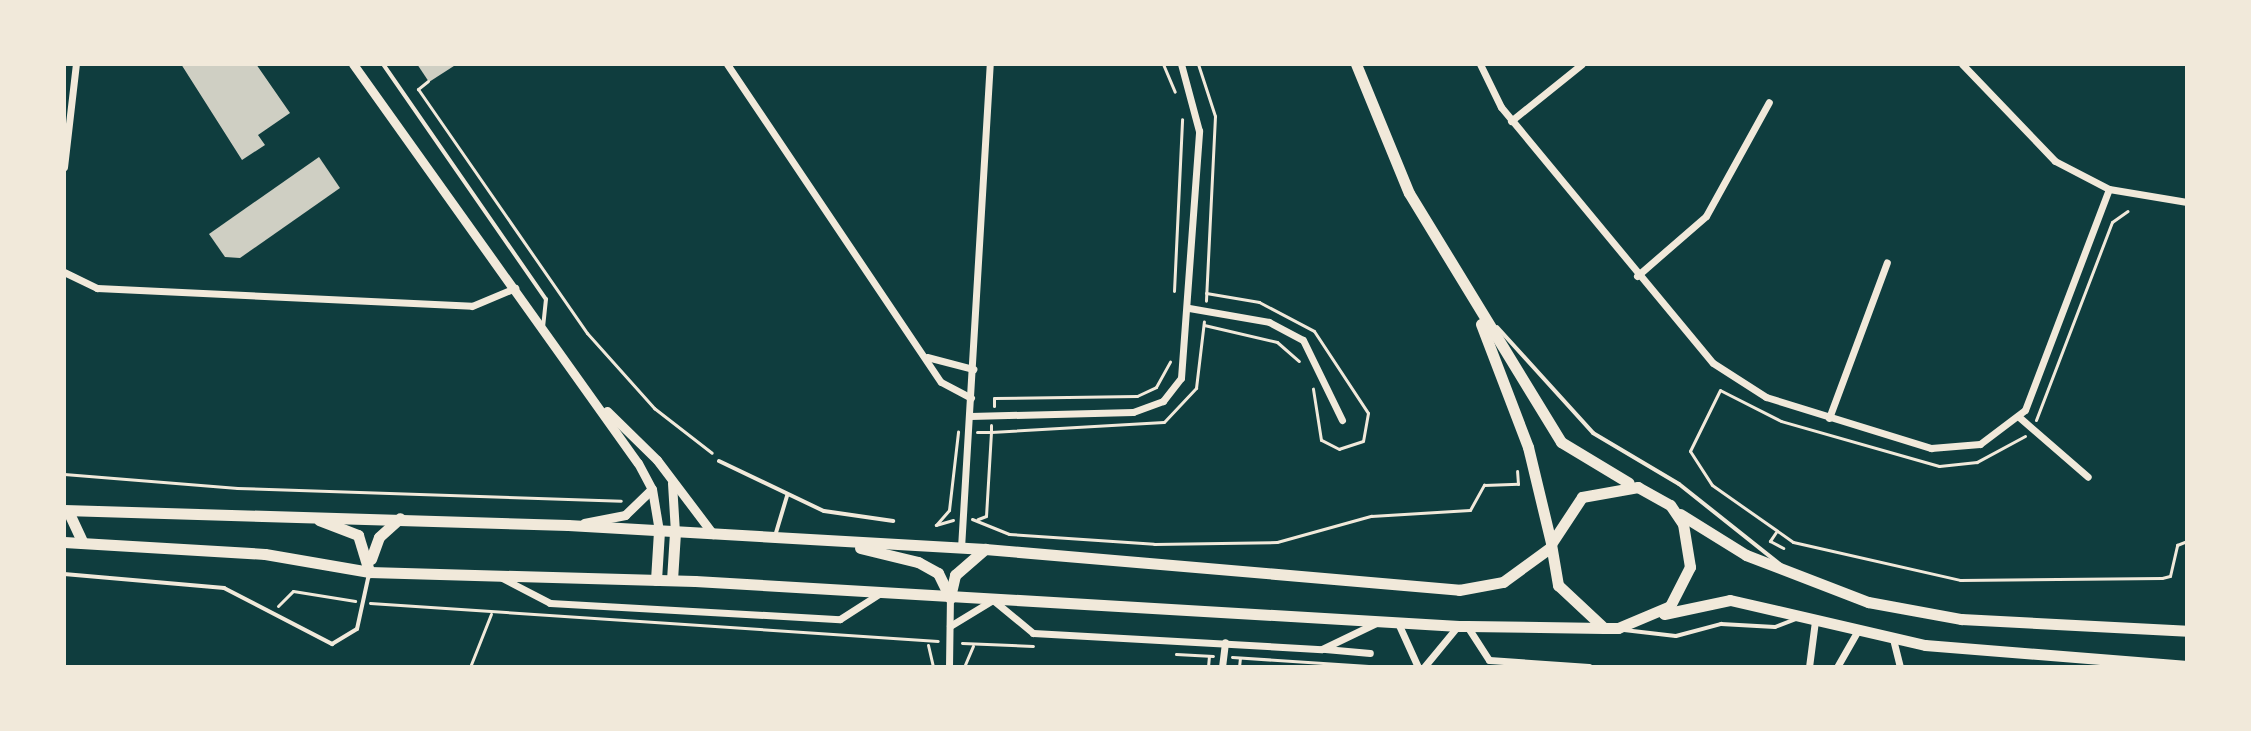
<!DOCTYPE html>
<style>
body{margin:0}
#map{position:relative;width:2251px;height:731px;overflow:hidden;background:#0f3d3e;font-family:"Public Sans",sans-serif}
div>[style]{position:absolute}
.building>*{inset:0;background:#cfcfc3}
.path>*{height:3px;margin:-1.5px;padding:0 1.5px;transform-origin:1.5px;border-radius:1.5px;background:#f1e9da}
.service>*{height:4px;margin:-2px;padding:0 2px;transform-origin:2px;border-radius:2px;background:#f1e9da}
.minor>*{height:7px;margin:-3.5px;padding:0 3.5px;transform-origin:3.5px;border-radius:3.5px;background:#f1e9da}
.tertiary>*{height:9px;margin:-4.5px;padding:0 4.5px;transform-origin:4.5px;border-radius:4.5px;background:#f1e9da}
.primary>*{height:11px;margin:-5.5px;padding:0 5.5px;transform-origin:5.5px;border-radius:5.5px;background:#f1e9da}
span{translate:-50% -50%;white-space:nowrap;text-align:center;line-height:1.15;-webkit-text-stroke:8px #f1e9da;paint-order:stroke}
.frame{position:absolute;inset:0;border:66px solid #f1e9da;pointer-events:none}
</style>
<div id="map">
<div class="building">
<div style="clip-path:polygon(181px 64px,256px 64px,290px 113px,258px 135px,265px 145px,242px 160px)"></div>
<div style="clip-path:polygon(417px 64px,457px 64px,429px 82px)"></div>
<div style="clip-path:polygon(319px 157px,340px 188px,240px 258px,225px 257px,209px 234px)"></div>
</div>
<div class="path">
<div style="left:1163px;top:64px;width:30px;rotate:67deg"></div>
<div style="left:1198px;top:64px;width:55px;rotate:71.9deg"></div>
<div style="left:1215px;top:116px;width:185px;rotate:92.8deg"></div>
<div style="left:428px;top:81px;width:13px;rotate:141deg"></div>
<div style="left:418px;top:89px;width:297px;rotate:55.3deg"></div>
<div style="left:587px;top:333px;width:101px;rotate:48.2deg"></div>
<div style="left:654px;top:408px;width:73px;rotate:37.8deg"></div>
<div style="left:1174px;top:291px;width:172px;rotate:-87.3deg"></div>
<div style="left:1206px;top:293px;width:54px;rotate:9.6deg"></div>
<div style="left:1259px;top:302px;width:62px;rotate:27.8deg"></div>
<div style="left:1314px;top:331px;width:98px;rotate:56.6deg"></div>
<div style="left:1368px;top:413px;width:28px;rotate:100deg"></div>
<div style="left:1363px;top:441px;width:25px;rotate:162deg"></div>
<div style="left:1339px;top:449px;width:20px;rotate:-153deg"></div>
<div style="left:1321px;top:440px;width:52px;rotate:-98.9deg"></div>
<div style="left:1204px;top:325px;width:75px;rotate:13.1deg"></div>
<div style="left:1277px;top:342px;width:29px;rotate:41deg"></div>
<div style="left:994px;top:406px;width:8px;rotate:-90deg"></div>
<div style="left:994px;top:398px;width:143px;rotate:-0.8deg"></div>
<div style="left:1137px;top:396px;width:21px;rotate:-25deg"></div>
<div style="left:1156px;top:387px;width:29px;rotate:-61deg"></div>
<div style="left:2036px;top:420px;width:212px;rotate:-69deg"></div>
<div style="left:2112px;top:222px;width:19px;rotate:-35deg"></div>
<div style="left:991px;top:425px;width:7px;rotate:90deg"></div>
<div style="left:991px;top:432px;width:173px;rotate:-3.3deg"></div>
<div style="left:1164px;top:422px;width:47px;rotate:-46.7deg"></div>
<div style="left:1196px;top:388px;width:67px;rotate:-83.2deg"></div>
<div style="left:977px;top:432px;width:14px"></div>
<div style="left:991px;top:432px;width:84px;rotate:93.4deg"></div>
<div style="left:986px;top:516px;width:9px;rotate:159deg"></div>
<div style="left:2025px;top:436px;width:55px;rotate:151.6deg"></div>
<div style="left:1977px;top:462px;width:38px;rotate:174deg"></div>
<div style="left:1939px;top:466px;width:164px;rotate:-164.1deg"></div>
<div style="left:1781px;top:421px;width:68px;rotate:-153.1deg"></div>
<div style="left:1720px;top:390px;width:68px;rotate:116.2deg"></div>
<div style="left:1690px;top:451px;width:40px;rotate:57.1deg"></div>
<div style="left:1712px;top:485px;width:99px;rotate:35.1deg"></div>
<div style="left:1793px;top:542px;width:171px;rotate:12.8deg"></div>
<div style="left:1960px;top:580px;width:202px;rotate:-0.6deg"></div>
<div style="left:2162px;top:578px;width:8px;rotate:-14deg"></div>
<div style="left:2170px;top:576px;width:32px;rotate:-77deg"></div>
<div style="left:2177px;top:545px;width:11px;rotate:-22deg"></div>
<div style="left:64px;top:474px;width:174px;rotate:4.6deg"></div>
<div style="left:237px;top:488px;width:384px;rotate:1.9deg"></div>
<div style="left:972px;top:519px;width:40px;rotate:22deg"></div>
<div style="left:1009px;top:534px;width:145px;rotate:3.9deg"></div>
<div style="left:1154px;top:544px;width:123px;rotate:-0.9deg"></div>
<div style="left:1277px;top:542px;width:98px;rotate:-15.5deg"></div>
<div style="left:1371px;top:516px;width:99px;rotate:-3.5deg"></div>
<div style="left:1470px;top:510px;width:29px;rotate:-61deg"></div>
<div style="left:1484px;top:485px;width:34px;rotate:-2deg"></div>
<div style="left:1518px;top:484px;width:13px;rotate:-94deg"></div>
<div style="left:953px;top:520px;width:18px;rotate:164deg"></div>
<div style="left:936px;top:525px;width:20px;rotate:-49deg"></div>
<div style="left:949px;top:510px;width:79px;rotate:-83.4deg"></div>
<div style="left:1776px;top:532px;width:11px;rotate:124deg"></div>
<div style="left:1770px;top:541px;width:15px;rotate:28deg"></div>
<div style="left:370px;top:603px;width:569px;rotate:3.83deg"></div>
<div style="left:278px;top:606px;width:21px;rotate:-45deg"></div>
<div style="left:293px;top:591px;width:63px;rotate:9.2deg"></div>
<div style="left:962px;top:643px;width:71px;rotate:2.4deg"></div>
<div style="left:928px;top:645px;width:23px;rotate:77deg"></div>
<div style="left:1176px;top:654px;width:37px;rotate:3deg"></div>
<div style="left:1232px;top:657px;width:152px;rotate:3.8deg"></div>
<div style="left:470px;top:667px;width:57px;rotate:-68.4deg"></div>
<div style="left:964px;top:667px;width:23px;rotate:-67deg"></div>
<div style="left:1208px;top:667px;width:11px;rotate:-85deg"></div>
<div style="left:1239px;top:667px;width:9px;rotate:-84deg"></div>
</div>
<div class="service">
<div style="left:383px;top:64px;width:286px;rotate:55.3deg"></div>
<div style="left:546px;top:299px;width:27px;rotate:96deg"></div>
<div style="left:1497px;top:327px;width:143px;rotate:47.8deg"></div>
<div style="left:1593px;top:433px;width:100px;rotate:30.7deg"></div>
<div style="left:1679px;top:484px;width:130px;rotate:38.5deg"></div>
<div style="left:719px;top:461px;width:116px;rotate:25.5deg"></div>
<div style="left:824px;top:511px;width:70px;rotate:8.2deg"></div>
<div style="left:775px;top:536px;width:42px;rotate:-73.3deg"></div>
<div style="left:64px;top:574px;width:161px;rotate:5deg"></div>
<div style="left:224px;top:588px;width:122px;rotate:27.4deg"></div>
<div style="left:332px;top:644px;width:29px;rotate:-31deg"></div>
<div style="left:357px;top:629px;width:56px;rotate:-77.7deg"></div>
<div style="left:1624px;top:630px;width:52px;rotate:6.6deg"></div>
<div style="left:1676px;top:636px;width:47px;rotate:-14.9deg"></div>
<div style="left:1721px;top:624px;width:54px;rotate:3.2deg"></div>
<div style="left:1775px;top:627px;width:22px;rotate:-21deg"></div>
</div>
<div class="minor">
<div style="left:727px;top:64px;width:383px;rotate:56.1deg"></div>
<div style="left:941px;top:382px;width:34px;rotate:28deg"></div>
<div style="left:1480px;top:64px;width:48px;rotate:64deg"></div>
<div style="left:1501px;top:107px;width:332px;rotate:50.4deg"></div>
<div style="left:1713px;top:363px;width:63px;rotate:32.7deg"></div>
<div style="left:1766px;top:397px;width:173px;rotate:17.2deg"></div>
<div style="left:1931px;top:448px;width:49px;rotate:-4.7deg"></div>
<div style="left:1980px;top:444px;width:56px;rotate:-37.1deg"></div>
<div style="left:2025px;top:410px;width:236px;rotate:-69.2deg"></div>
<div style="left:1962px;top:64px;width:134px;rotate:46.2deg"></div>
<div style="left:2055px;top:161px;width:61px;rotate:27.4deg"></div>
<div style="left:2109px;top:189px;width:79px;rotate:9.5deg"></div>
<div style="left:1511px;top:121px;width:91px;rotate:-38.8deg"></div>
<div style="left:64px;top:167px;width:104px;rotate:-83.4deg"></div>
<div style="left:64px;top:272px;width:37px;rotate:26deg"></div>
<div style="left:97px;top:288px;width:375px;rotate:2.7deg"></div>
<div style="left:472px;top:306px;width:47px;rotate:-22.7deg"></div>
<div style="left:1637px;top:276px;width:91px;rotate:-41deg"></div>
<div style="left:1706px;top:216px;width:130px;rotate:-61.1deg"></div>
<div style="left:1189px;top:308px;width:81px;rotate:9.9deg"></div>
<div style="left:1269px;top:322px;width:38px;rotate:28deg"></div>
<div style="left:1303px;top:340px;width:89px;rotate:64deg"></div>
<div style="left:927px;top:357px;width:48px;rotate:14.6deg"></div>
<div style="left:970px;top:416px;width:163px;rotate:-1.4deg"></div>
<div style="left:1133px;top:412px;width:32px;rotate:-20deg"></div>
<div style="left:1163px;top:401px;width:29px;rotate:-52deg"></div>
<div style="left:1181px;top:378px;width:248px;rotate:-85.8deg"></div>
<div style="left:1199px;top:131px;width:69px;rotate:-105deg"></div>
<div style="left:2019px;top:417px;width:91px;rotate:41deg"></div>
<div style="left:1829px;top:418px;width:166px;rotate:-69.6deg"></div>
<div style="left:961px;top:548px;width:485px;rotate:-86.6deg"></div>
<div style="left:502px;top:578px;width:54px;rotate:27.5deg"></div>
<div style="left:550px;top:603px;width:290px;rotate:3.2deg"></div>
<div style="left:840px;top:619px;width:46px;rotate:-32.7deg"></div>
<div style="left:1398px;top:623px;width:48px;rotate:65.6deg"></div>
<div style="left:950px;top:626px;width:50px;rotate:-31.2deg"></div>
<div style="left:993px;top:600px;width:52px;rotate:39.5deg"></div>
<div style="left:1033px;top:633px;width:289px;rotate:3.2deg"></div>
<div style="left:1322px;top:649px;width:60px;rotate:-25.7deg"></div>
<div style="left:1467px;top:626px;width:40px;rotate:57.1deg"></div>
<div style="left:1489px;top:660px;width:100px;rotate:4deg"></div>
<div style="left:1893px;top:639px;width:29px;rotate:76deg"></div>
<div style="left:1325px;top:649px;width:45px;rotate:5.1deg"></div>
<div style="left:949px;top:667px;width:69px;rotate:-89.2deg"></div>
<div style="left:1222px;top:667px;width:25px;rotate:-83deg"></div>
<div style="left:1424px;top:667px;width:52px;rotate:-50.5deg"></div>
<div style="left:1809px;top:667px;width:46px;rotate:-82.6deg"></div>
<div style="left:1837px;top:667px;width:40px;rotate:-60.3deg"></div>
</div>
<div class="tertiary">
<div style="left:353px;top:64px;width:490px;rotate:54.5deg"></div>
<div style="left:638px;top:463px;width:30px;rotate:62deg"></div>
<div style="left:652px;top:489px;width:43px;rotate:80.5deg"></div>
<div style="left:607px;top:411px;width:70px;rotate:44.4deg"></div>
<div style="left:657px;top:460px;width:93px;rotate:52.9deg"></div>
<div style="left:672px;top:483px;width:49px;rotate:86.5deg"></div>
<div style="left:584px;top:523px;width:42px;rotate:-11deg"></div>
<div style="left:625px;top:515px;width:37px;rotate:-44deg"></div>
</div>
<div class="primary">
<div style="left:1356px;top:64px;width:139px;rotate:67.7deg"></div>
<div style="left:1409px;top:193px;width:292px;rotate:58.6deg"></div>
<div style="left:1561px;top:442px;width:79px;rotate:31.1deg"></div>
<div style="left:1481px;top:324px;width:132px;rotate:69.1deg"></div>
<div style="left:1528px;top:447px;width:99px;rotate:76.5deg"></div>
<div style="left:64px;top:510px;width:504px;rotate:1.7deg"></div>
<div style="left:568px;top:525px;width:418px;rotate:3.3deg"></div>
<div style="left:985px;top:549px;width:476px;rotate:4.9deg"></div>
<div style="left:1459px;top:590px;width:45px;rotate:-10.3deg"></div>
<div style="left:1503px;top:582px;width:59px;rotate:-36.1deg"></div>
<div style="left:68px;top:511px;width:35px;rotate:65deg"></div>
<div style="left:1680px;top:514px;width:78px;rotate:31.8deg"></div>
<div style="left:1746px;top:555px;width:131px;rotate:21.1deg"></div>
<div style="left:1868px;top:602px;width:95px;rotate:10.4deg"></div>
<div style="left:1961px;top:619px;width:226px;rotate:3deg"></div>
<div style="left:319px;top:520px;width:42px;rotate:21deg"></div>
<div style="left:358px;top:535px;width:39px;rotate:73deg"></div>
<div style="left:64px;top:542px;width:201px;rotate:3.4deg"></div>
<div style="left:265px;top:554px;width:106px;rotate:9.8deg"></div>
<div style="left:369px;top:572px;width:326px;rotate:1.6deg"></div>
<div style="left:695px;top:581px;width:765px;rotate:3.37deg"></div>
<div style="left:1459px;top:626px;width:8px"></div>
<div style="left:1467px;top:626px;width:137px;rotate:0.8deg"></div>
<div style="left:1604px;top:628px;width:14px"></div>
<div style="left:1618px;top:628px;width:56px;rotate:-22.9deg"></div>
<div style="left:1670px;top:606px;width:44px;rotate:-62.9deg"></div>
<div style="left:1690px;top:567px;width:44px;rotate:-99.2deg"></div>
<div style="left:1683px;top:524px;width:23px;rotate:-124deg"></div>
<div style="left:1670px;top:505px;width:37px;rotate:-151deg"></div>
<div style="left:1638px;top:487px;width:57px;rotate:169.9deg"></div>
<div style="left:1582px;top:497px;width:56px;rotate:123.4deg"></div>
<div style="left:1551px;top:544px;width:42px;rotate:80.3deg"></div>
<div style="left:1558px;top:585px;width:63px;rotate:43.1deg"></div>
<div style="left:860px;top:548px;width:60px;rotate:13.6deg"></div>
<div style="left:918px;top:562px;width:23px;rotate:29deg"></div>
<div style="left:938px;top:573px;width:28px;rotate:64deg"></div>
<div style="left:371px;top:559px;width:23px;rotate:-70deg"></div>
<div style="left:379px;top:537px;width:28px;rotate:-42deg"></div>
<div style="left:656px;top:580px;width:49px;rotate:-86.5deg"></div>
<div style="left:672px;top:580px;width:48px;rotate:-86.4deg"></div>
<div style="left:950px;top:597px;width:23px;rotate:-77deg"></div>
<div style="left:955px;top:575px;width:40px;rotate:-41deg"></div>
<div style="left:1664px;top:614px;width:67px;rotate:-12deg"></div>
<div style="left:1730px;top:600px;width:200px;rotate:13deg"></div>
<div style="left:1925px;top:645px;width:263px;rotate:4.6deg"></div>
</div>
<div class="frame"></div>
</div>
